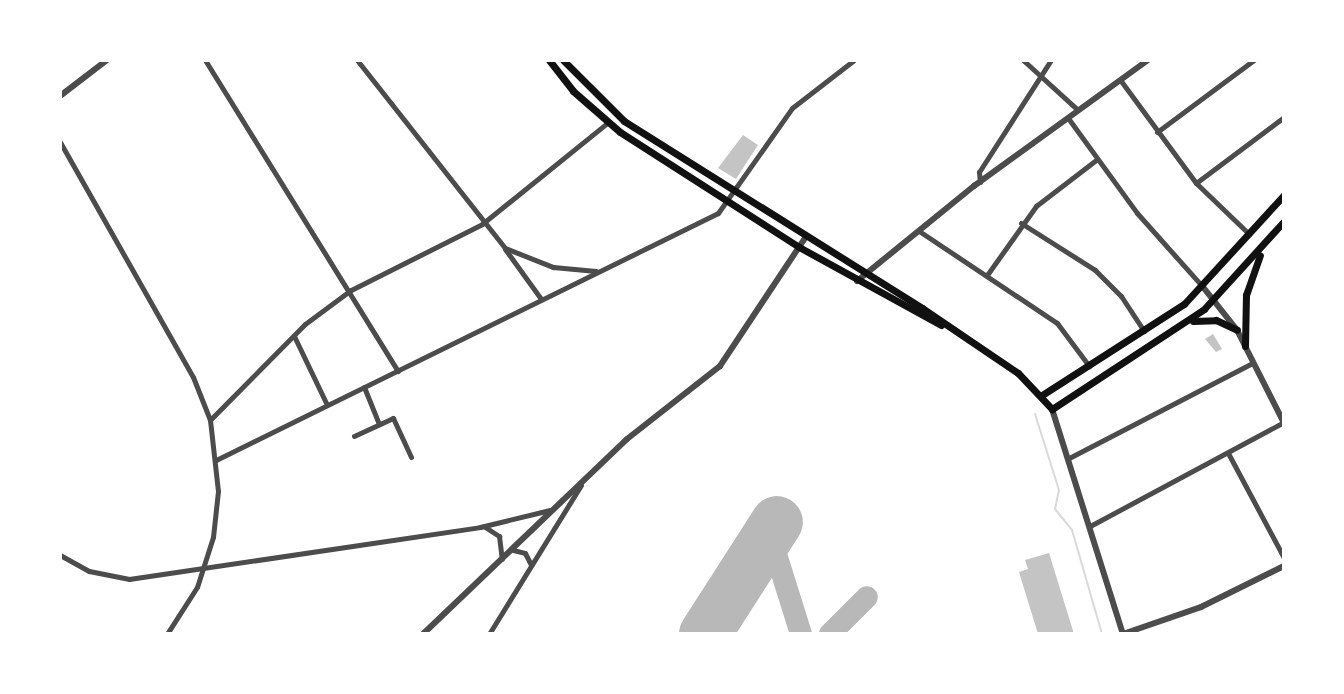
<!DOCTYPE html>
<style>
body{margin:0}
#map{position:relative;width:1344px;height:694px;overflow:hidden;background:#fff;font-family:"Public Sans",sans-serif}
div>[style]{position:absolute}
.stream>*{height:2px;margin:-1px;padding:0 1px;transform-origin:1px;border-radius:1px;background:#d9d9d9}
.taxiway>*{height:22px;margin:-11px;padding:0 11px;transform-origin:11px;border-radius:11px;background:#b8b8b8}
.runway>*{height:52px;margin:-26px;padding:0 26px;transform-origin:26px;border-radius:26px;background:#b8b8b8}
.building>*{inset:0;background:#c4c4c4}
.minor>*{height:5px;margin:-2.5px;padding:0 2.5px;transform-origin:2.5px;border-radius:2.5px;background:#4c4c4c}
.tertiary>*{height:6px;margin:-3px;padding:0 3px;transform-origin:3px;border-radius:3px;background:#4c4c4c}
.secondary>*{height:7px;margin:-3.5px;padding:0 3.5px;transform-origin:3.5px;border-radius:3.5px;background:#111}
span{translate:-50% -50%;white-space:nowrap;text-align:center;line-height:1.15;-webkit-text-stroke:6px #fff;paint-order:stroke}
.frame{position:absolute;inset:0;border:62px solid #fff;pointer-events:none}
</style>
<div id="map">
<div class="stream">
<div style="left:1035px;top:414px;width:80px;rotate:72.5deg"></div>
<div style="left:1059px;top:490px;width:19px;rotate:102deg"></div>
<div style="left:1055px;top:509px;width:27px;rotate:51deg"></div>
<div style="left:1072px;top:530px;width:108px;rotate:73.9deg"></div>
</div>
<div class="taxiway">
<div style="left:770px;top:535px;width:104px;rotate:72.6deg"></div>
<div style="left:830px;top:634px;width:52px;rotate:-45deg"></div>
</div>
<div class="runway">
<div style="left:705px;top:634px;width:133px;rotate:-57.3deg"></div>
</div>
<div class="building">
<div style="clip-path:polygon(743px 135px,758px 145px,736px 179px,718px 168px)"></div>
<div style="clip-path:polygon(1213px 334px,1222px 349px,1216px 352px,1205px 339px)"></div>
<div style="clip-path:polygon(1049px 553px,1074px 634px,1038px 634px,1019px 572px,1028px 569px,1025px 560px)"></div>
</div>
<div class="minor">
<div style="left:205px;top:60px;width:366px;rotate:58.2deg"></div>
<div style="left:357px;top:60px;width:239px;rotate:51.8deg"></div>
<div style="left:505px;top:248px;width:52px;rotate:21.6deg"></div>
<div style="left:553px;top:267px;width:43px;rotate:5.3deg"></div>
<div style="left:1023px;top:60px;width:74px;rotate:42.3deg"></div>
<div style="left:1121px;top:81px;width:127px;rotate:53.7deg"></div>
<div style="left:1196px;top:183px;width:74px;rotate:43.9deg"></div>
<div style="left:1068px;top:118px;width:117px;rotate:54deg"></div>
<div style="left:1137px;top:213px;width:98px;rotate:48.3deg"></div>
<div style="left:1157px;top:132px;width:121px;rotate:-36.6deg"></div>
<div style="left:60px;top:142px;width:270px;rotate:60.5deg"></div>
<div style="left:193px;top:377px;width:46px;rotate:68.4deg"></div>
<div style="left:210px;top:420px;width:71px;rotate:83.6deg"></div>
<div style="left:218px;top:491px;width:46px;rotate:96.2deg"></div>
<div style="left:213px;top:537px;width:52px;rotate:107.7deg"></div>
<div style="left:197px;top:587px;width:56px;rotate:122.6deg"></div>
<div style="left:980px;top:182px;width:10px;rotate:-96deg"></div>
<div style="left:979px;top:172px;width:133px;rotate:-57.3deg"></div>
<div style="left:1196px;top:183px;width:110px;rotate:-36.9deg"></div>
<div style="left:1021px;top:223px;width:88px;rotate:32.4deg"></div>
<div style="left:1095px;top:270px;width:37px;rotate:45deg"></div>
<div style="left:1121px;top:296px;width:42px;rotate:56.7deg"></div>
<div style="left:919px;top:231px;width:166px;rotate:33.7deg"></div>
<div style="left:1057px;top:323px;width:54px;rotate:53.3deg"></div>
<div style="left:505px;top:249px;width:62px;rotate:54.2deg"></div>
<div style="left:987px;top:275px;width:85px;rotate:-54.6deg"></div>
<div style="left:1036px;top:206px;width:76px;rotate:-37.5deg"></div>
<div style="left:294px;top:336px;width:76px;rotate:64.4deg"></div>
<div style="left:364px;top:387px;width:40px;rotate:68deg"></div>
<div style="left:210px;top:420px;width:135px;rotate:-45.3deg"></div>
<div style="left:305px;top:324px;width:57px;rotate:-36.5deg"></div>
<div style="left:351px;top:290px;width:147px;rotate:-26.7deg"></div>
<div style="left:482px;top:224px;width:161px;rotate:-38.9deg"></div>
<div style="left:354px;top:436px;width:43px;rotate:-24.8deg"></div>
<div style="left:393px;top:418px;width:43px;rotate:65.2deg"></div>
<div style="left:1228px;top:453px;width:119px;rotate:61.9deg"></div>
<div style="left:1069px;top:458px;width:206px;rotate:-27.4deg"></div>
<div style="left:216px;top:460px;width:559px;rotate:-26.2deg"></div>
<div style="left:718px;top:213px;width:128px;rotate:-54.8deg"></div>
<div style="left:792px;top:108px;width:78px;rotate:-37.7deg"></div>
<div style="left:1090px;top:526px;width:220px;rotate:-28.2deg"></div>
<div style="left:485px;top:527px;width:17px;rotate:33deg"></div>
<div style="left:499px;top:536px;width:23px;rotate:83deg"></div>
<div style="left:513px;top:550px;width:12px;rotate:14deg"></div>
<div style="left:525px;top:553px;width:13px;rotate:63deg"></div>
<div style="left:60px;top:555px;width:33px;rotate:29deg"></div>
<div style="left:89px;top:571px;width:41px;rotate:11.3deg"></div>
<div style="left:129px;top:579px;width:355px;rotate:-8.4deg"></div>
<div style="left:480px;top:527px;width:72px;rotate:-13.7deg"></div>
<div style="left:489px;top:634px;width:175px;rotate:-58.3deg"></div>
</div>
<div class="tertiary">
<div style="left:60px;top:96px;width:59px;rotate:-37.5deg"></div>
<div style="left:857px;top:281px;width:151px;rotate:-39.1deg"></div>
<div style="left:974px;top:186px;width:215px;rotate:-35.9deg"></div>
<div style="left:1203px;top:287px;width:55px;rotate:51.7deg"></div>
<div style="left:1237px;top:330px;width:104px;rotate:63.2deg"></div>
<div style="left:1052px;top:409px;width:236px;rotate:72.5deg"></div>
<div style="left:1123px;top:634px;width:83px;rotate:-19.1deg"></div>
<div style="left:1201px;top:607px;width:93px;rotate:-26.3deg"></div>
<div style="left:423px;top:634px;width:282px;rotate:-43.7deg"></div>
<div style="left:627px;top:439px;width:118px;rotate:-38.1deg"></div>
<div style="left:720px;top:366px;width:154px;rotate:-56.4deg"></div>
</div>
<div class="secondary">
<div style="left:549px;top:60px;width:39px;rotate:52deg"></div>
<div style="left:573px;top:91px;width:62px;rotate:41.1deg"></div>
<div style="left:620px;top:132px;width:213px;rotate:32.7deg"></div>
<div style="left:799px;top:247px;width:162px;rotate:28.8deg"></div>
<div style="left:563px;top:60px;width:86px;rotate:45deg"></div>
<div style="left:624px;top:121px;width:352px;rotate:32.1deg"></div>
<div style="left:922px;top:308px;width:116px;rotate:34.1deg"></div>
<div style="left:1018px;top:373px;width:50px;rotate:46.6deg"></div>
<div style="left:1052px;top:409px;width:182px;rotate:-33.3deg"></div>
<div style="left:1204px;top:309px;width:119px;rotate:-47.7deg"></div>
<div style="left:1193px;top:321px;width:23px;rotate:-2deg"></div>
<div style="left:1216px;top:320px;width:23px;rotate:25deg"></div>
<div style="left:1245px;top:346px;width:51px;rotate:-88.9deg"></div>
<div style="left:1246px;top:295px;width:42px;rotate:-70.7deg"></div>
<div style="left:1042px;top:395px;width:169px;rotate:-32.7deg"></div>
<div style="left:1184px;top:304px;width:148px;rotate:-47.5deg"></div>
</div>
<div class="frame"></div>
</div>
